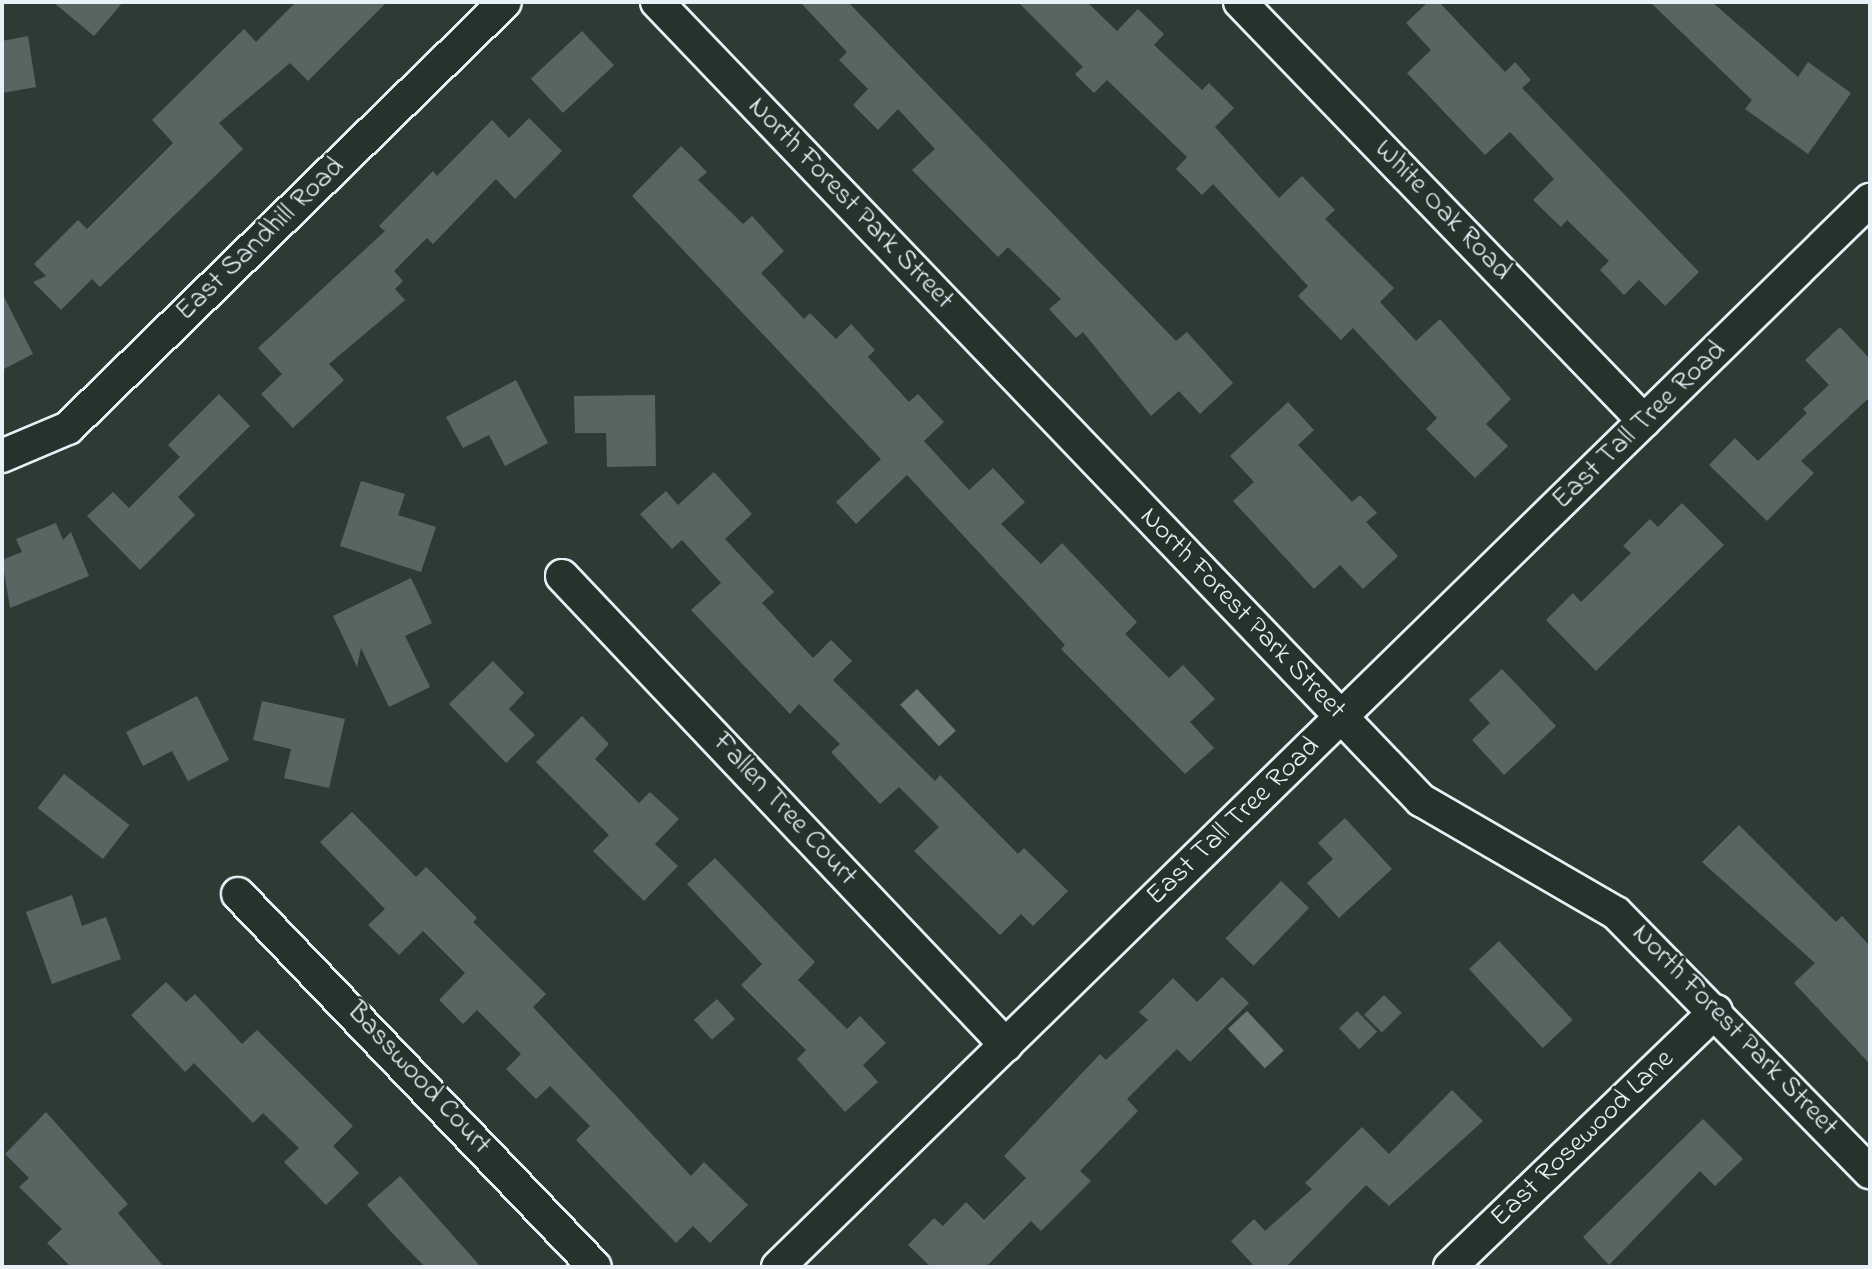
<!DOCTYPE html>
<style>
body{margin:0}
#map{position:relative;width:1872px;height:1269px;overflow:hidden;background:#2e3b35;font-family:"Indie Flower",sans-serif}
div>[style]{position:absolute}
.water>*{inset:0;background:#6b7775;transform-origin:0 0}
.building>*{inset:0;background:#596563;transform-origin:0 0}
.roads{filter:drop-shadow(2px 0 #e8f1f8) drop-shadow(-2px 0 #e8f1f8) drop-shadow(0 2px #e8f1f8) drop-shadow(0 -2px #e8f1f8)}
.minor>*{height:32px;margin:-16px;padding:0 16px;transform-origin:16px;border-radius:16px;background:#26332d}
span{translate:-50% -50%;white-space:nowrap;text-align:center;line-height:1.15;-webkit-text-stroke:5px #26332d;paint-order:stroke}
.street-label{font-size:28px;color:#e8f1f8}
.frame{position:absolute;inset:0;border:4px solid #e8f1f8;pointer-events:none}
</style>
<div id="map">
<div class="water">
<div style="left:917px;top:689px;width:57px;height:23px;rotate:47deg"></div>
<div style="left:1247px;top:1011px;width:54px;height:26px;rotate:47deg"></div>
</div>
<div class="building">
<div style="clip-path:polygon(53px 2px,123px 2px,94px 36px)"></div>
<div style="clip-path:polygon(296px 2px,387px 2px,308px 81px,290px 63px,219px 123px,243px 149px,100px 287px,92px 279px,61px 310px,33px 282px,46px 276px,34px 264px,78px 220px,87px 229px,173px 143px,152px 120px,244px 29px,256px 42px)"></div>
<div style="clip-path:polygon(800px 2px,848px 2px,1176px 341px,1187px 332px,1233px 383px,1200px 414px,1179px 391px,1151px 416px,1083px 332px,1076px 338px,1049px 309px,1061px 299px,1008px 247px,998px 257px,912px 170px,935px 149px,898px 109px,878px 130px,853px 105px,868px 89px,839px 60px,847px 52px)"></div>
<div style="clip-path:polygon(1018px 2px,1087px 2px,1117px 31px,1138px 9px,1164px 34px,1154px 45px,1202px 90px,1209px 83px,1234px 108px,1215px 127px,1279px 198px,1302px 176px,1335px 210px,1325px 219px,1394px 288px,1380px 302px,1416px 341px,1440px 319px,1511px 399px,1486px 424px,1508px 446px,1475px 478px,1426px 429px,1437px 418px,1353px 328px,1341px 340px,1298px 296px,1308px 286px,1213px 184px,1202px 195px,1176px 169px,1187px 157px,1107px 80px,1094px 93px,1075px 74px,1083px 67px)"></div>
<div style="clip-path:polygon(1428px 2px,1439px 2px,1505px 72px,1515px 62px,1531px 80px,1522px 88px,1699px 272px,1665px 306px,1639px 280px,1624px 295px,1600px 270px,1609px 261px,1567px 220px,1561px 227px,1533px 200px,1554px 179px,1510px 132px,1485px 155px,1407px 73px,1431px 50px,1406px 23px)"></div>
<div style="clip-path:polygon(1650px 2px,1712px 2px,1798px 77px,1808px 62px,1851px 93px,1808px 154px,1745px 109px,1752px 100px)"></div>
<div style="left:582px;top:31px;width:47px;height:70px;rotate:47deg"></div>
<div style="clip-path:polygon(28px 36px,36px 87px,2px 93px,2px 41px)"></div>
<div style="clip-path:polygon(529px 118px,562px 151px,515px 199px,496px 179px,433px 244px,427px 238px,394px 271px,403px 281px,395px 289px,405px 300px,329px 364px,344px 380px,293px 428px,261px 394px,282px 374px,258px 348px,385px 231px,379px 226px,433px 171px,437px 176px,492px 120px,509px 138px)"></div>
<div style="clip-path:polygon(681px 146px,707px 172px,698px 180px,743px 224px,752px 216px,784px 251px,761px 273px,804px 319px,810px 313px,836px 339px,851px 324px,875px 350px,868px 357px,909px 402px,918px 394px,944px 422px,924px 441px,969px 490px,993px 468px,1025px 502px,1001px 524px,1041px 564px,1062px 543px,1137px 622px,1125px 634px,1169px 678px,1183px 665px,1215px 699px,1190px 722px,1214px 748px,1185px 774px,1061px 649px,1065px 645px,907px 475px,856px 524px,836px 502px,881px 459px,632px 196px)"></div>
<div style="clip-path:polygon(2px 293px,33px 354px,2px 370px)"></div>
<div style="clip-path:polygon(1840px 327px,1870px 359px,1870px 397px,1801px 461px,1814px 473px,1767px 521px,1709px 465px,1735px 438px,1758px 461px,1807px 413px,1803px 409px,1829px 385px,1805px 360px)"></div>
<div style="clip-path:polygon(516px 380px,548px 443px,505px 466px,489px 435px,463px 448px,446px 417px)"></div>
<div style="clip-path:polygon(219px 394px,250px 426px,178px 497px,195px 515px,140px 570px,87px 516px,113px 492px,129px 508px,180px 457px,168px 445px)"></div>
<div style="clip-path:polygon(655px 395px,656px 466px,607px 467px,606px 433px,575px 433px,574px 396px)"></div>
<div style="clip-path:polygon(1288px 402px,1314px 430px,1298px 445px,1352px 502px,1360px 495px,1377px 513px,1366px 522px,1398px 556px,1363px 589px,1340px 565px,1314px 589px,1233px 501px,1254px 482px,1230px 456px)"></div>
<div style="clip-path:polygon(714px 472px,752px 514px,725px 539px,774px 592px,762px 603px,813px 658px,831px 640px,852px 661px,833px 680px,935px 781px,940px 775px,1018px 854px,1024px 848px,1068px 891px,1033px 926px,1021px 914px,1000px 935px,914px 851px,939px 827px,899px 787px,880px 804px,831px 752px,840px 744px,799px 704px,790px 714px,691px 610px,721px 583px,682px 540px,672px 549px,640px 514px,666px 491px,678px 505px)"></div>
<div style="clip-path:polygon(361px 481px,405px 494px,398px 515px,436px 527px,421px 572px,340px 546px)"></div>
<div style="clip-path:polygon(1682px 503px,1724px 545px,1596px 671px,1546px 620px,1573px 593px,1581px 602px,1631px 553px,1623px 546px,1650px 519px,1658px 527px)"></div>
<div style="clip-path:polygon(56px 523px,63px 540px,71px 532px,89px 576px,10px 608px,2px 560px,22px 552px,16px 539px)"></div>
<div style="clip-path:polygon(411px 578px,432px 623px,405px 636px,430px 687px,389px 707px,361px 648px,357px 667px,333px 616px)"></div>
<div style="clip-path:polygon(493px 661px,524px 693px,509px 709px,535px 735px,506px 763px,449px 704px)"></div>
<div style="clip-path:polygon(1502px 669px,1556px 726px,1504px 775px,1472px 740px,1490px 723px,1469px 700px)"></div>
<div style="clip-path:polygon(197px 696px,229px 760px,188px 781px,172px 751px,143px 766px,126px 732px)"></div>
<div style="clip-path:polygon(262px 701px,345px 719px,329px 788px,284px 778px,291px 749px,253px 740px)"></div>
<div style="clip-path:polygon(582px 716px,609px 744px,595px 759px,639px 803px,650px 792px,679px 819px,655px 844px,678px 866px,644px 901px,593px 851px,609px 835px,536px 762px)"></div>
<div style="left:64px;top:774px;width:83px;height:43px;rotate:38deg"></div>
<div style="clip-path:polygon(352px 812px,416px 877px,426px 867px,477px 918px,473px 922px,546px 994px,533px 1007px,691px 1176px,704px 1162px,748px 1205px,710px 1243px,693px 1226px,676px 1243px,576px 1140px,590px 1126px,550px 1086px,536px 1099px,506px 1069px,521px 1054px,477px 1010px,463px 1024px,439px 1000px,465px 973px,423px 931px,399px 955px,368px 925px,385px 909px,320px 842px)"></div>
<div style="clip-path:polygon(1345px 818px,1392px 869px,1339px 918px,1307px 883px,1333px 859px,1318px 843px)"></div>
<div style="clip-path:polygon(1739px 825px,1836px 922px,1842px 916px,1870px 946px,1870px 1064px,1794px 983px,1815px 963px,1702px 862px)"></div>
<div style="clip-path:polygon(715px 858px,815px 962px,798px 980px,847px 1029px,860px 1016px,886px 1043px,863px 1065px,878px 1082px,845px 1112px,797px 1059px,806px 1050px,741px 985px,762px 964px,687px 884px)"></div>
<div style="left:1281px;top:881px;width:39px;height:80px;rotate:44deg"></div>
<div style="clip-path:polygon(72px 895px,82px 926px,106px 917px,121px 959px,52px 984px,26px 912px)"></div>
<div style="left:1499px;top:941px;width:108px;height:41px;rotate:47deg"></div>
<div style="clip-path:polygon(1222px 977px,1249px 1003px,1190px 1062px,1177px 1049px,1127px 1099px,1138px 1111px,1080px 1171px,1091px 1181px,1041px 1231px,1031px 1221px,986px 1267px,931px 1267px,908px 1245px,934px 1218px,943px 1226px,966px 1202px,984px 1220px,1026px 1178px,1004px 1156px,1100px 1054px,1106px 1060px,1148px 1020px,1139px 1012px,1173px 978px,1197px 1002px)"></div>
<div style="clip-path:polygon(166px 982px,186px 1002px,195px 994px,242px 1044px,257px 1030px,353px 1126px,333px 1146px,359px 1173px,326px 1205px,284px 1162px,299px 1148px,263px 1113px,253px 1123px,194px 1063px,185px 1072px,131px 1015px)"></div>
<div style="left:1384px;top:995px;width:25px;height:28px;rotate:45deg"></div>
<div style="left:717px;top:999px;width:27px;height:31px;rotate:48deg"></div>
<div style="left:1357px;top:1011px;width:29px;height:25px;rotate:46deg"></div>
<div style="clip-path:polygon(1452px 1090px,1483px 1121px,1389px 1206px,1366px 1185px,1286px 1267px,1255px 1267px,1231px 1241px,1254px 1219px,1265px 1231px,1312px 1189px,1305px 1183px,1362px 1127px,1389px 1154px)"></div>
<div style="clip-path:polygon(46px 1112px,128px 1204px,118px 1213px,164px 1267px,71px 1267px,47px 1243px,62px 1229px,19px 1187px,29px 1178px,5px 1154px)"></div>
<div style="clip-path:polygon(1703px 1119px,1743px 1159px,1715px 1186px,1700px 1171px,1609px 1265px,1583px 1237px)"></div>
<div style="clip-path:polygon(400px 1176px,481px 1267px,425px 1267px,394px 1235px,367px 1205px)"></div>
</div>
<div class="roads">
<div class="minor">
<div style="left:657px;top:2px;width:1105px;rotate:46.25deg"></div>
<div style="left:1421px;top:800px;width:225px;rotate:30.1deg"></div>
<div style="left:1616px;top:913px;width:363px;rotate:45.6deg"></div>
<div style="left:1240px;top:2px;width:582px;rotate:46.04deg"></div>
<div style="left:2px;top:456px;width:72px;rotate:-23deg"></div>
<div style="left:68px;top:428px;width:610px;rotate:-44.27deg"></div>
<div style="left:562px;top:576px;width:646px;rotate:46.57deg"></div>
<div style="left:238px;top:894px;width:516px;rotate:46.26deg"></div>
<div style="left:778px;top:1267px;width:1527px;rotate:-44.34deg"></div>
<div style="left:1450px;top:1267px;width:369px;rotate:-43.9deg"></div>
</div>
</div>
<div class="street-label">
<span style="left:850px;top:204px;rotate:46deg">North Forest Park Street</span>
<span style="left:1442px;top:211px;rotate:46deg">White Oak Road</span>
<span style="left:261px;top:240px;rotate:-44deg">East Sandhill Road</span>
<span style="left:1640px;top:426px;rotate:-44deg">East Tall Tree Road</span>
<span style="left:1242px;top:614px;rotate:46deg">North Forest Park Street</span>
<span style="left:784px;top:810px;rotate:47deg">Fallen Tree Court</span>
<span style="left:1234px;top:822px;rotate:-44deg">East Tall Tree Road</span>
<span style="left:1734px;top:1031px;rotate:46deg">North Forest Park Street</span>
<span style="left:418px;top:1079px;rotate:47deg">Basswood Court</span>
<span style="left:1583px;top:1139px;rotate:-44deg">East Rosewood Lane</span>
</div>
<div class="frame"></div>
</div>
